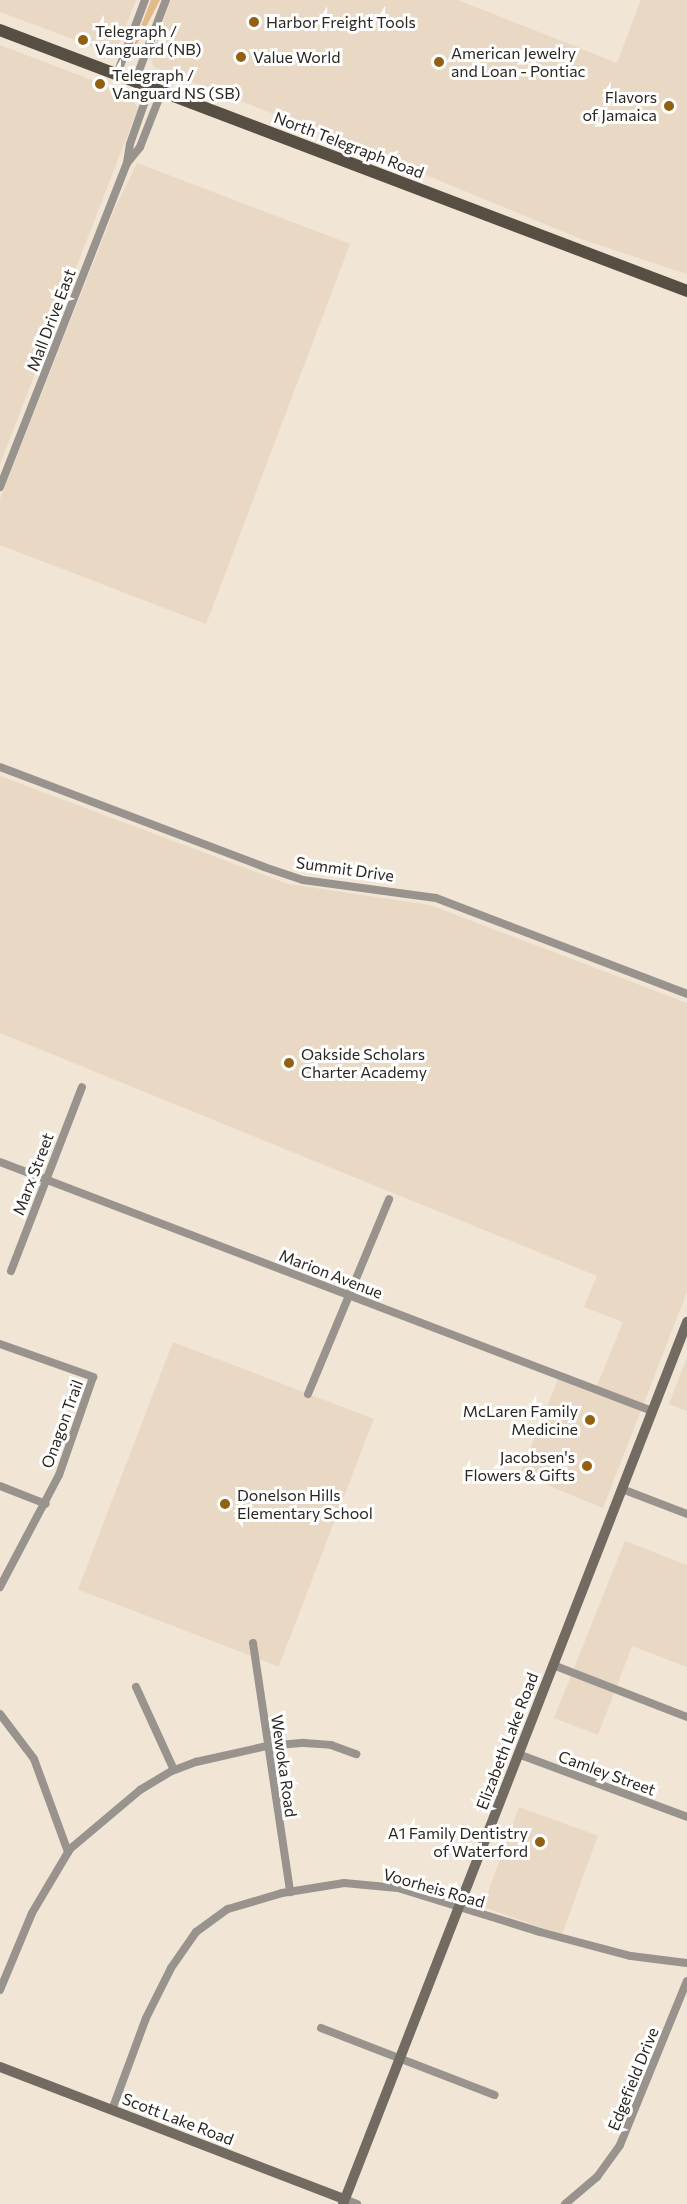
<!DOCTYPE html>
<style>
body{margin:0}
#map{position:relative;width:687px;height:2204px;overflow:hidden;background:#f1e5d6;font-family:Commissioner,sans-serif}
div>[style]{position:absolute}
.built>*{inset:0;background:#e9d8c3;transform-origin:0 0}
.green>*{inset:0;background:#e3ba87}
.street>*{height:8px;margin:-4px;padding:0 4px;transform-origin:4px;border-radius:4px;background:#98938d}
.secondary>*{height:10px;margin:-5px;padding:0 5px;transform-origin:5px;border-radius:5px;background:#726b62}
.primary>*{height:12px;margin:-6px;padding:0 6px;transform-origin:6px;border-radius:6px;background:#584f44}
.dots>*{width:16px;height:16px;translate:-50% -50%;box-sizing:border-box;border:3px solid #fff;border-radius:50%}
span{translate:-50% -50%;white-space:nowrap;text-align:center;line-height:1.15;-webkit-text-stroke:6px #fff;paint-order:stroke}
.poi-label{font-size:16px;color:#2a2620}
.left{translate:0 -50%;text-align:left}
.right{translate:-100% -50%;text-align:right}
.street-label{font-size:16px;color:#2a2620}
</style>
<div id="map">
<div class="built">
<div style="clip-path:polygon(0 0,136px 0,117px 49px,110px 53px,0 12px)"></div>
<div style="clip-path:polygon(171px 0,458px 0,617px 63px,641px 0,687px 0,687px 274px,581px 239px,416px 171px,387px 165px,289px 120px,154px 67px,150px 57px)"></div>
<div style="clip-path:polygon(0 45px,126px 93px,138px 108px,0 464px)"></div>
<div style="clip-path:polygon(137px 163px,350px 244px,206px 624px,0 545px,0 499px,115px 208px)"></div>
<div style="clip-path:polygon(0 776px,288px 884px,430px 905px,687px 1003px,687px 1292px,603px 1508px,520px 1474px,558px 1379px,594px 1393px,623px 1322px,584px 1307px,597px 1276px,0 1033px)"></div>
<div style="left:173px;top:1342px;width:215px;height:265px;rotate:21deg"></div>
<div style="clip-path:polygon(687px 1357px,687px 1411px,669px 1404px)"></div>
<div style="clip-path:polygon(625px 1541px,687px 1565px,687px 1667px,632px 1646px,598px 1735px,554px 1718px)"></div>
<div style="left:519px;top:1807px;width:84px;height:106px;rotate:20deg"></div>
</div>
<div class="green">
<div style="clip-path:polygon(151px 0,160px 0,133px 52px,132px 50px)"></div>
</div>
<div class="street">
<div style="left:117px;top:74px;width:79px;rotate:-69.3deg"></div>
<div style="left:135px;top:81px;width:87px;rotate:-69.1deg"></div>
<div style="left:128px;top:162px;width:19px;rotate:-51deg"></div>
<div style="left:140px;top:147px;width:60px;rotate:-68.6deg"></div>
<div style="left:0;top:487px;width:348px;rotate:-68.6deg"></div>
<div style="left:127px;top:163px;width:19px;rotate:-81deg"></div>
<div style="left:130px;top:144px;width:60px;rotate:-70.7deg"></div>
<div style="left:0;top:767px;width:282px;rotate:20.7deg"></div>
<div style="left:264px;top:867px;width:41px;rotate:18.4deg"></div>
<div style="left:303px;top:880px;width:134px;rotate:7.7deg"></div>
<div style="left:436px;top:898px;width:269px;rotate:20.9deg"></div>
<div style="left:0;top:1162px;width:698px;rotate:20.9deg"></div>
<div style="left:11px;top:1271px;width:197px;rotate:-68.9deg"></div>
<div style="left:0;top:1344px;width:99px;rotate:19.5deg"></div>
<div style="left:93px;top:1377px;width:104px;rotate:109.1deg"></div>
<div style="left:59px;top:1475px;width:127px;rotate:117.8deg"></div>
<div style="left:308px;top:1394px;width:211px;rotate:-67.4deg"></div>
<div style="left:0;top:1486px;width:49px;rotate:21.4deg"></div>
<div style="left:622px;top:1489px;width:70px;rotate:21deg"></div>
<div style="left:253px;top:1643px;width:252px;rotate:81.5deg"></div>
<div style="left:553px;top:1665px;width:144px;rotate:21.2deg"></div>
<div style="left:136px;top:1687px;width:91px;rotate:65.4deg"></div>
<div style="left:0;top:1714px;width:56px;rotate:52.9deg"></div>
<div style="left:34px;top:1759px;width:99px;rotate:69.9deg"></div>
<div style="left:518px;top:1754px;width:180px;rotate:20.4deg"></div>
<div style="left:0;top:1990px;width:83px;rotate:-67.4deg"></div>
<div style="left:32px;top:1913px;width:74px;rotate:-59.3deg"></div>
<div style="left:70px;top:1849px;width:92px;rotate:-40.1deg"></div>
<div style="left:140px;top:1790px;width:37px;rotate:-31deg"></div>
<div style="left:172px;top:1771px;width:26px;rotate:-21deg"></div>
<div style="left:196px;top:1762px;width:73px;rotate:-12.7deg"></div>
<div style="left:267px;top:1746px;width:37px;rotate:-5deg"></div>
<div style="left:304px;top:1743px;width:27px;rotate:4deg"></div>
<div style="left:331px;top:1745px;width:27px;rotate:20deg"></div>
<div style="left:321px;top:2028px;width:186px;rotate:21.1deg"></div>
<div style="left:112px;top:2110px;width:98px;rotate:-69.7deg"></div>
<div style="left:146px;top:2018px;width:56px;rotate:-63.4deg"></div>
<div style="left:171px;top:1968px;width:44px;rotate:-55.2deg"></div>
<div style="left:196px;top:1932px;width:39px;rotate:-36deg"></div>
<div style="left:228px;top:1909px;width:56px;rotate:-16.5deg"></div>
<div style="left:282px;top:1893px;width:63px;rotate:-9.2deg"></div>
<div style="left:344px;top:1883px;width:54px;rotate:5.3deg"></div>
<div style="left:398px;top:1888px;width:149px;rotate:17.2deg"></div>
<div style="left:540px;top:1932px;width:94px;rotate:14.8deg"></div>
<div style="left:631px;top:1956px;width:56px;rotate:7.1deg"></div>
<div style="left:344px;top:2199px;width:14px;rotate:21deg"></div>
<div style="left:565px;top:2204px;width:42px;rotate:-40.2deg"></div>
<div style="left:597px;top:2177px;width:39px;rotate:-54deg"></div>
<div style="left:620px;top:2145px;width:177px;rotate:-67.8deg"></div>
</div>
<div class="secondary">
<div style="left:0;top:2067px;width:368px;rotate:21deg"></div>
<div style="left:343px;top:2204px;width:947px;rotate:-68.69deg"></div>
</div>
<div class="primary">
<div style="left:0;top:30px;width:735px;rotate:20.8deg"></div>
</div>
<div class="dots">
<div style="left:254px;top:22px;background:#926010"></div>
<div style="left:83px;top:40px;background:#926010"></div>
<div style="left:241px;top:57px;background:#926010"></div>
<div style="left:439px;top:62px;background:#926010"></div>
<div style="left:100px;top:84px;background:#926010"></div>
<div style="left:669px;top:106px;background:#926010"></div>
<div style="left:289px;top:1063px;background:#926010"></div>
<div style="left:590px;top:1420px;background:#926010"></div>
<div style="left:587px;top:1466px;background:#926010"></div>
<div style="left:225px;top:1504px;background:#926010"></div>
<div style="left:540px;top:1842px;background:#926010"></div>
</div>
<div class="poi-label">
<span class="left" style="left:266px;top:22px">Harbor Freight Tools</span>
<span class="left" style="left:95px;top:40px">Telegraph /<br>Vanguard (NB)</span>
<span class="left" style="left:451px;top:62px">American Jewelry<br>and Loan - Pontiac</span>
<span class="left" style="left:253px;top:57px">Value World</span>
<span class="left" style="left:112px;top:84px">Telegraph /<br>Vanguard NS (SB)</span>
<span class="right" style="left:657px;top:106px">Flavors<br>of Jamaica</span>
<span class="left" style="left:301px;top:1063px">Oakside Scholars<br>Charter Academy</span>
<span class="right" style="left:578px;top:1420px">McLaren Family<br>Medicine</span>
<span class="right" style="left:575px;top:1466px">Jacobsen's<br>Flowers &amp; Gifts</span>
<span class="left" style="left:237px;top:1504px">Donelson Hills<br>Elementary School</span>
<span class="right" style="left:528px;top:1842px">A1 Family Dentistry<br>of Waterford</span>
</div>
<div class="street-label">
<span style="left:349px;top:145px;rotate:21deg">North Telegraph Road</span>
<span style="left:51px;top:320px;rotate:-69deg">Mall Drive East</span>
<span style="left:345px;top:869px;rotate:8deg">Summit Drive</span>
<span style="left:33px;top:1174px;rotate:-69deg">Marx Street</span>
<span style="left:331px;top:1274px;rotate:21deg">Marion Avenue</span>
<span style="left:62px;top:1424px;rotate:-70deg">Onagon Trail</span>
<span style="left:507px;top:1741px;rotate:-69deg">Elizabeth Lake Road</span>
<span style="left:284px;top:1766px;rotate:82deg">Wewoka Road</span>
<span style="left:607px;top:1773px;rotate:20deg">Camley Street</span>
<span style="left:434px;top:1888px;rotate:16deg">Voorheis Road</span>
<span style="left:633px;top:2079px;rotate:-68deg">Edgefield Drive</span>
<span style="left:178px;top:2119px;rotate:21deg">Scott Lake Road</span>
</div>
</div>
